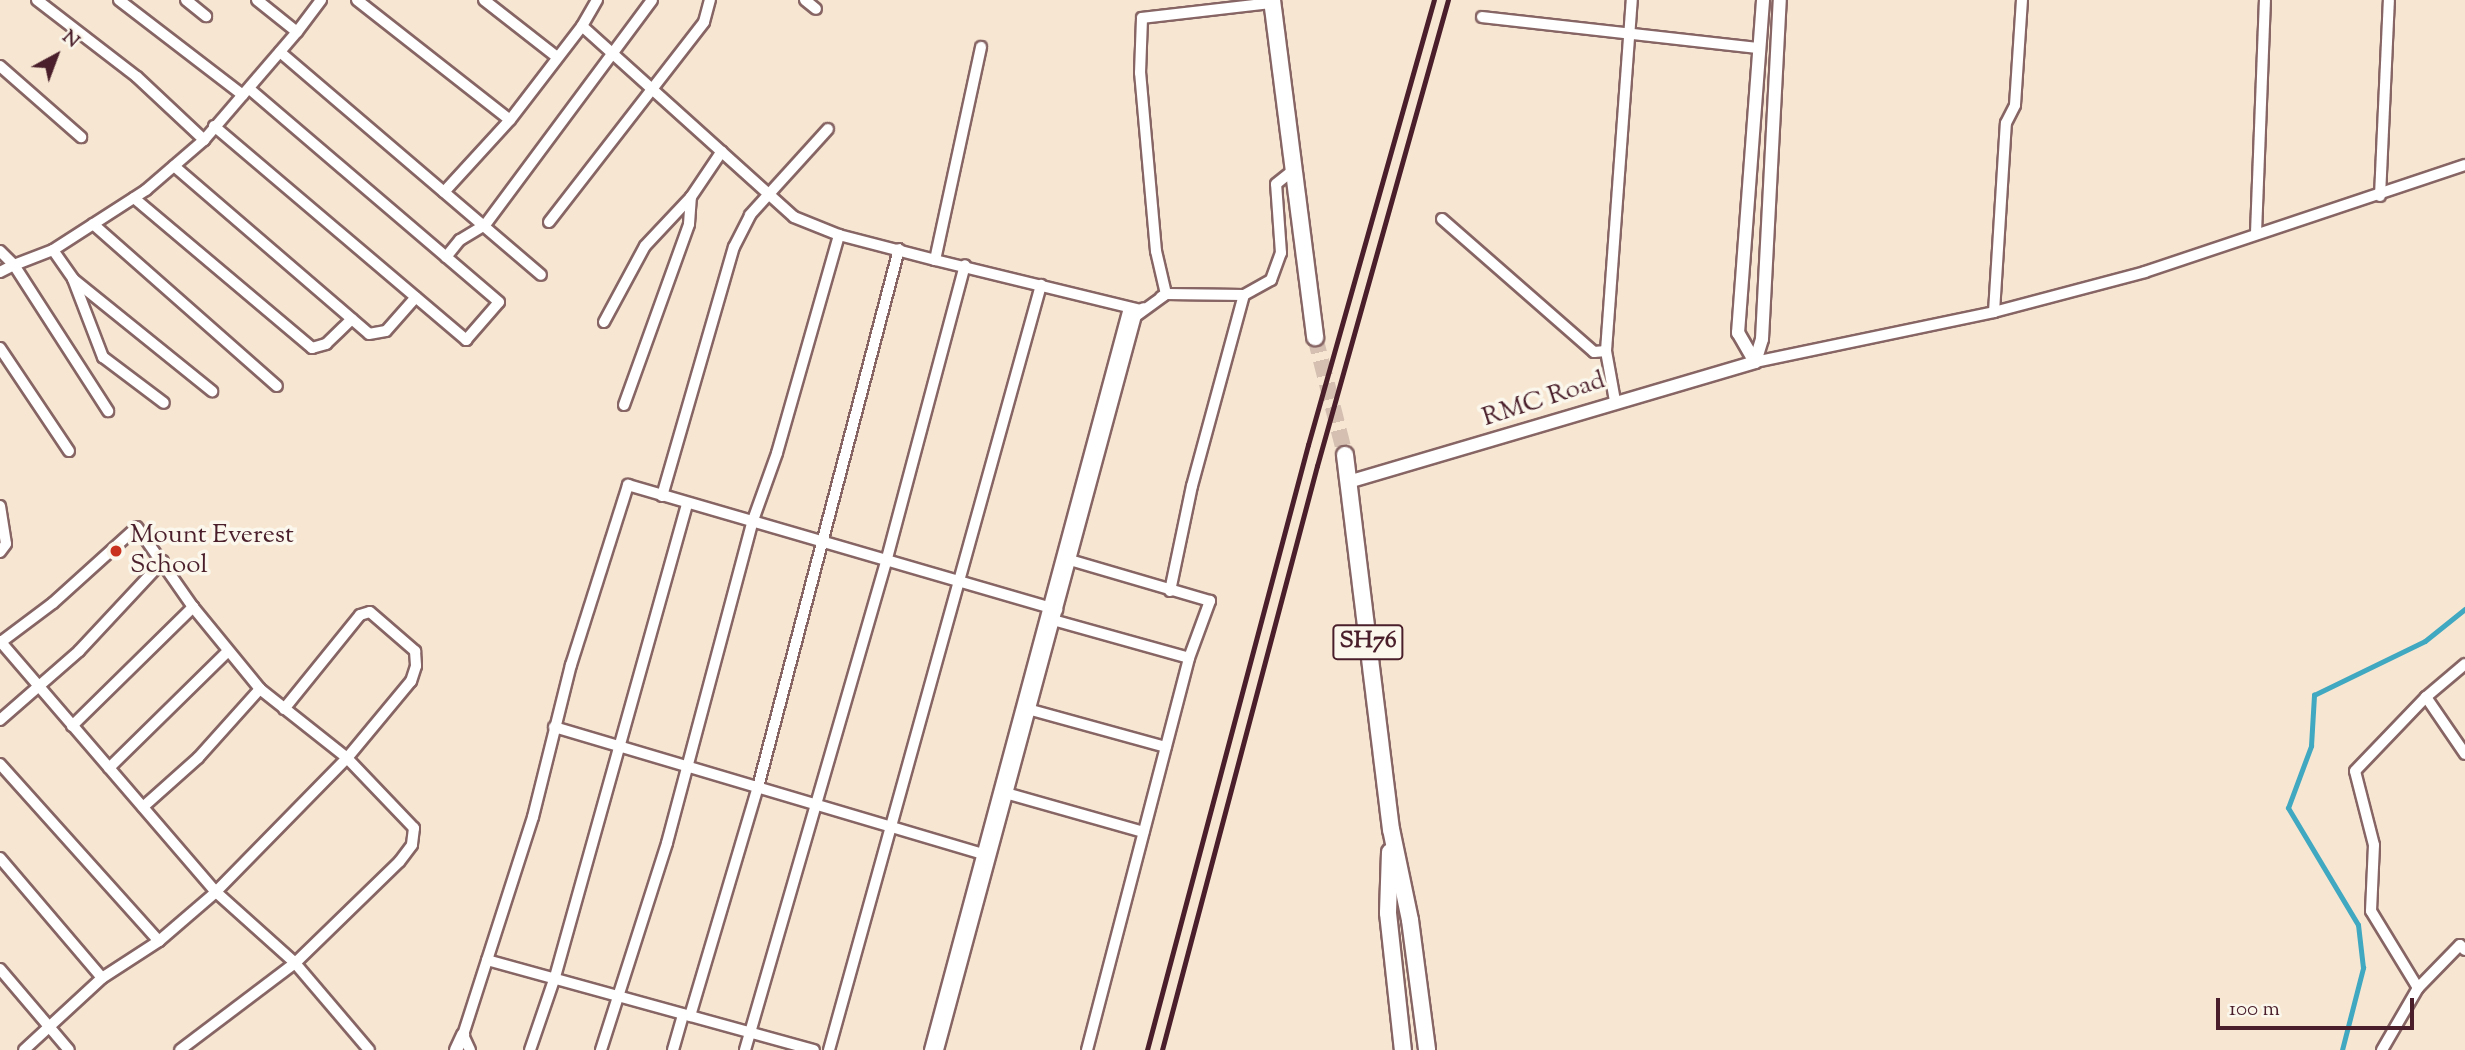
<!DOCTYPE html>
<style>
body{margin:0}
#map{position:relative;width:2465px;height:1050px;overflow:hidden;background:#f7e7d2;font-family:"Sorts Mill Goudy",serif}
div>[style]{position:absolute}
.stream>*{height:4.5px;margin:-2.25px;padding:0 2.25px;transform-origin:2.25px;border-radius:2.25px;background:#40a8c1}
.primary-tunnel>*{height:16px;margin-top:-8px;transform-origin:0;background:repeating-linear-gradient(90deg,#d4bfb1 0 16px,transparent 0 24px)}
.roads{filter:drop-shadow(2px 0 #876565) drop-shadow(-2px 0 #876565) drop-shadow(0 2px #876565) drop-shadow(0 -2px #876565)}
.minor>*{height:10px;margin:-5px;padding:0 5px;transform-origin:5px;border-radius:5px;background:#fff}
.tertiary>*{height:12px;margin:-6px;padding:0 6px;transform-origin:6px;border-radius:6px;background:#fff}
.primary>*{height:16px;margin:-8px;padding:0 8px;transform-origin:8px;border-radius:8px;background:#fff}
.rail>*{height:4.5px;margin:-2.25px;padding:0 2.25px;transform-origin:2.25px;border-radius:2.25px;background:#4a1f2b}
.dots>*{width:19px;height:19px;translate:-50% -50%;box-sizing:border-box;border:4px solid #fbf7ec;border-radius:50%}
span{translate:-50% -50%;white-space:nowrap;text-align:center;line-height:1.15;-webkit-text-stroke:7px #fbf7ec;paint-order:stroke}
.shield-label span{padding:2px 5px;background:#fbf7ec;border:2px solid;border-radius:5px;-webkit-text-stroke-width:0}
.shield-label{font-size:24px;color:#4a1f2b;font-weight:700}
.street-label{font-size:26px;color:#4a1f2b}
.poi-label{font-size:26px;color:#4a1f2b}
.left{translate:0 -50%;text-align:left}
.north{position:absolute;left:21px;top:21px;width:70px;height:70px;-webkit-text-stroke:5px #fbf7ec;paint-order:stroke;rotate:41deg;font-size:19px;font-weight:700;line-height:28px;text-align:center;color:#4a1f2b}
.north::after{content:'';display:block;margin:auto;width:24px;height:32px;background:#4a1f2b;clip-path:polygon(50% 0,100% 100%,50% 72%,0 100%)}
.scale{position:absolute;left:2216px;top:998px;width:198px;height:32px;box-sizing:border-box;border:4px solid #4a1f2b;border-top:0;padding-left:9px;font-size:21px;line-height:24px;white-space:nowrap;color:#4a1f2b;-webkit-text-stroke:5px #fbf7ec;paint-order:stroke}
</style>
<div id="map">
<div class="stream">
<div style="left:2342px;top:1050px;width:85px;rotate:-75.6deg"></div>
<div style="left:2363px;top:968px;width:43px;rotate:-96.6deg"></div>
<div style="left:2358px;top:925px;width:136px;rotate:-120.9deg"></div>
<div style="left:2288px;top:808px;width:66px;rotate:-69.6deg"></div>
<div style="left:2311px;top:746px;width:51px;rotate:-86.6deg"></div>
<div style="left:2314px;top:695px;width:123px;rotate:-25.9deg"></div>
<div style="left:2425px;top:641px;width:51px;rotate:-38.7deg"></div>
</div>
<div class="primary-tunnel">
<div style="left:1315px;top:337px;width:122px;rotate:75.7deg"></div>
</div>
<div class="roads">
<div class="minor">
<div style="left:37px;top:0;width:126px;rotate:37.6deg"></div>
<div style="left:137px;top:77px;width:92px;rotate:43.2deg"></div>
<div style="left:119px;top:0;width:156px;rotate:37.5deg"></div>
<div style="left:186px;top:0;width:26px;rotate:39deg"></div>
<div style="left:257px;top:0;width:51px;rotate:38.7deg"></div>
<div style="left:297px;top:32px;width:40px;rotate:-53deg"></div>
<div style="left:357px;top:0;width:194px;rotate:38.1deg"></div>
<div style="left:510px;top:120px;width:118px;rotate:-52.5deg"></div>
<div style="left:484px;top:0;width:93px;rotate:38deg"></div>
<div style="left:597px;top:0;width:30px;rotate:120deg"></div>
<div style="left:582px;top:26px;width:285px;rotate:42deg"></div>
<div style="left:794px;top:217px;width:48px;rotate:21.8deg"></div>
<div style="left:839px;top:235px;width:99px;rotate:14.6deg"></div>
<div style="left:935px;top:260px;width:211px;rotate:13.7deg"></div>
<div style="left:1140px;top:310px;width:4px;rotate:-27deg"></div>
<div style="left:805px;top:0;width:14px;rotate:39deg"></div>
<div style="left:1482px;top:17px;width:279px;rotate:6.4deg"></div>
<div style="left:280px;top:52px;width:343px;rotate:40.5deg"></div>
<div style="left:0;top:66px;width:108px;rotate:41.2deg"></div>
<div style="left:214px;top:126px;width:331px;rotate:40.3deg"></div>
<div style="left:466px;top:340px;width:50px;rotate:-49deg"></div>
<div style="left:499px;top:302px;width:328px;rotate:-139.5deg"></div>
<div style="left:174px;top:166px;width:257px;rotate:40.7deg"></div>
<div style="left:369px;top:334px;width:17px;rotate:-10deg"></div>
<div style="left:386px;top:331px;width:45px;rotate:-48.6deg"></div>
<div style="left:444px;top:192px;width:98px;rotate:-47.5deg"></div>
<div style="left:2380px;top:196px;width:196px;rotate:-87.4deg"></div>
<div style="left:134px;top:198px;width:233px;rotate:40.1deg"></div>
<div style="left:312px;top:348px;width:15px;rotate:-16deg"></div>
<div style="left:326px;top:344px;width:36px;rotate:-44deg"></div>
<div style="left:1442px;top:219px;width:202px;rotate:41.2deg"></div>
<div style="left:1594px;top:352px;width:12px;rotate:-5deg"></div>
<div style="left:549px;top:222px;width:253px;rotate:-52.2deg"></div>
<div style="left:704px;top:22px;width:23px;rotate:-75deg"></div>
<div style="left:93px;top:224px;width:245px;rotate:41.4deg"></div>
<div style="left:2256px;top:233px;width:233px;rotate:-87.8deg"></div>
<div style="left:53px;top:250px;width:35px;rotate:55deg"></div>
<div style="left:73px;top:279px;width:84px;rotate:69deg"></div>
<div style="left:103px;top:357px;width:76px;rotate:37deg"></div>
<div style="left:0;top:251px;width:20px;rotate:45deg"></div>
<div style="left:14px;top:265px;width:42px;rotate:-21deg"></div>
<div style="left:53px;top:250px;width:111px;rotate:-32.8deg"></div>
<div style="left:146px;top:190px;width:77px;rotate:-40.8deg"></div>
<div style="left:204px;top:140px;width:143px;rotate:-49.3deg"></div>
<div style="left:446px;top:257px;width:22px;rotate:-51deg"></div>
<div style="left:460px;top:240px;width:29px;rotate:-31deg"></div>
<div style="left:485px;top:225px;width:280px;rotate:-53.4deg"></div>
<div style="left:935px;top:260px;width:218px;rotate:-77.8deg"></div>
<div style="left:0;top:272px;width:16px;rotate:-27deg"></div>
<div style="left:14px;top:265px;width:174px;rotate:57.2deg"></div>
<div style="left:73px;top:279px;width:179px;rotate:38.9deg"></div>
<div style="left:1161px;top:297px;width:6px;rotate:-31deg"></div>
<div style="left:1166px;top:294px;width:44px;rotate:-103.1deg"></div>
<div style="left:1156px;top:251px;width:179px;rotate:-95.1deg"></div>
<div style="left:1140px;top:73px;width:55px;rotate:-87.9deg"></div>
<div style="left:1142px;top:18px;width:131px;rotate:-6.6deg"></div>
<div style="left:1994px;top:312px;width:189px;rotate:-86.4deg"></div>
<div style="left:2006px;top:123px;width:20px;rotate:-63deg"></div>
<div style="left:2015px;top:105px;width:105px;rotate:-86.2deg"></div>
<div style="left:604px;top:322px;width:86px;rotate:-61.7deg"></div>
<div style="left:645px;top:246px;width:67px;rotate:-46.8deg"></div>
<div style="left:691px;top:197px;width:55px;rotate:-56deg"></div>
<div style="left:0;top:348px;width:124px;rotate:56.2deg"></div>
<div style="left:1755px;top:362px;width:244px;rotate:-11.8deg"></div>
<div style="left:1994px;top:312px;width:156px;rotate:-14.8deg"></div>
<div style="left:2145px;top:272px;width:337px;rotate:-18.5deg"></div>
<div style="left:1615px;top:401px;width:51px;rotate:-100.2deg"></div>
<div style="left:1606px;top:351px;width:352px;rotate:-85.8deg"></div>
<div style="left:624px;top:405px;width:192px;rotate:-70.2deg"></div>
<div style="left:689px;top:224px;width:27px;rotate:-86deg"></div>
<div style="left:662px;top:496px;width:259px;rotate:-73.9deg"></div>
<div style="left:734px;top:247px;width:36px;rotate:-63deg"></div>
<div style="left:750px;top:215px;width:116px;rotate:-47.8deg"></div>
<div style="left:0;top:506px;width:38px;rotate:81deg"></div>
<div style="left:6px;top:544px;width:10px;rotate:127deg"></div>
<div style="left:1170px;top:591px;width:107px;rotate:-78.2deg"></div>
<div style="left:1192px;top:486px;width:198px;rotate:-74.8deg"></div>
<div style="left:1053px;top:620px;width:141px;rotate:15.6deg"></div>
<div style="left:0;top:641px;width:331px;rotate:49.3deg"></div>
<div style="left:216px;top:892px;width:75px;rotate:139.3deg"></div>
<div style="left:159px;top:941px;width:68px;rotate:147deg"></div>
<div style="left:102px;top:978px;width:106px;rotate:137.3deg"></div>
<div style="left:1px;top:642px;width:65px;rotate:-36.9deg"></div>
<div style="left:53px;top:603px;width:113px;rotate:-42.1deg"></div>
<div style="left:137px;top:527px;width:98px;rotate:55deg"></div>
<div style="left:2426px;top:697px;width:51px;rotate:-40.2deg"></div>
<div style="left:1024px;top:708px;width:147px;rotate:15.4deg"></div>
<div style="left:284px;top:709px;width:121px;rotate:-51deg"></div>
<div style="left:360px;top:615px;width:10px;rotate:-17deg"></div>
<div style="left:370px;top:612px;width:60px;rotate:40.9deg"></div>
<div style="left:415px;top:651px;width:15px;rotate:86deg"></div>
<div style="left:416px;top:666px;width:16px;rotate:108deg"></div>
<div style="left:411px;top:681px;width:100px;rotate:129.7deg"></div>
<div style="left:347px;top:758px;width:187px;rotate:134.4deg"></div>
<div style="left:216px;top:892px;width:106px;rotate:41.9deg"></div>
<div style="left:295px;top:963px;width:114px;rotate:49.6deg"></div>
<div style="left:0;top:720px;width:105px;rotate:-41.1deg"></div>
<div style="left:79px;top:651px;width:123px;rotate:-47deg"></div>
<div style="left:72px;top:726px;width:170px;rotate:-44.5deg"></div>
<div style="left:193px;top:607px;width:106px;rotate:50.7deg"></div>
<div style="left:260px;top:689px;width:111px;rotate:38.4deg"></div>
<div style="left:347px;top:758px;width:97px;rotate:46.3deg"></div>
<div style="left:414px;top:828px;width:17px;rotate:97deg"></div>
<div style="left:412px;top:845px;width:21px;rotate:127deg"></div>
<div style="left:399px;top:862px;width:145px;rotate:135.8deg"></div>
<div style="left:295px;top:963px;width:144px;rotate:142.9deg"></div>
<div style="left:554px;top:727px;width:452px;rotate:16.5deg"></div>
<div style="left:0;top:764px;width:238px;rotate:48.1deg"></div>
<div style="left:109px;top:768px;width:165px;rotate:-44.5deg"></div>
<div style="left:1002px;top:792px;width:147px;rotate:15.8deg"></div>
<div style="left:143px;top:807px;width:74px;rotate:-41.7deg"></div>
<div style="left:198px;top:758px;width:93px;rotate:-48.1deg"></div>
<div style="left:0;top:858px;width:157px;rotate:49.6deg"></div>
<div style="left:487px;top:960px;width:339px;rotate:15.4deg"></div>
<div style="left:0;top:969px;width:106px;rotate:49.6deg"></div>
<div style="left:2418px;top:988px;width:90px;rotate:-121.4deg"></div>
<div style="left:2371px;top:911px;width:66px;rotate:-87.4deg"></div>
<div style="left:2374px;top:845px;width:76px;rotate:-104.4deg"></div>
<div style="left:2355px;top:771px;width:103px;rotate:-46.2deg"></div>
<div style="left:2426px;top:697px;width:69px;rotate:55.6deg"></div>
<div style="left:690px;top:1016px;width:239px;rotate:-73.5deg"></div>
<div style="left:758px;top:787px;width:556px;rotate:-75.31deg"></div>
<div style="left:470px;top:1050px;width:17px;rotate:-115deg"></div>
<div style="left:463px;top:1035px;width:229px;rotate:-72.2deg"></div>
<div style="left:533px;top:817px;width:157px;rotate:-76deg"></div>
<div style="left:571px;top:665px;width:189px;rotate:-72.4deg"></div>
<div style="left:628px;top:485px;width:447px;rotate:16.2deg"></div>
<div style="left:530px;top:1050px;width:77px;rotate:-71.1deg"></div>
<div style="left:555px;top:977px;width:491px;rotate:-74.4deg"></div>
<div style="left:601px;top:1050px;width:217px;rotate:-72.3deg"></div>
<div style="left:667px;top:843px;width:331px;rotate:-75.1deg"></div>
<div style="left:752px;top:523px;width:74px;rotate:-70.3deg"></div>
<div style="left:777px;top:453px;width:227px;rotate:-74.1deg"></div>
<div style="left:673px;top:1050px;width:37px;rotate:-74deg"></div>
<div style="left:745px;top:1050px;width:508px;rotate:-73.88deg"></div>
<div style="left:886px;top:562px;width:307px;rotate:-75.1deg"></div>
<div style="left:829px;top:1050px;width:794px;rotate:-74.51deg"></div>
<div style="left:930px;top:1050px;width:768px;rotate:-74.99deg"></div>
<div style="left:938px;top:1050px;width:507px;rotate:-74.92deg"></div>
<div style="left:1070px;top:560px;width:4px;rotate:-166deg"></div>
<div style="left:1087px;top:1050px;width:405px;rotate:-75.4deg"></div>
<div style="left:1189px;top:658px;width:61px;rotate:-69.8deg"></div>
<div style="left:1210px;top:601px;width:146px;rotate:-163.7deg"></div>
<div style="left:1070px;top:560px;width:253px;rotate:-74.9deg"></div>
<div style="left:1136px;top:316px;width:37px;rotate:-36deg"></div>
<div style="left:1166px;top:294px;width:78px;rotate:0.7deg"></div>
<div style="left:1244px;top:295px;width:31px;rotate:-29deg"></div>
<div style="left:1271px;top:280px;width:29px;rotate:-70deg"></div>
<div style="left:1281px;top:253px;width:69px;rotate:-94.1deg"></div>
<div style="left:1276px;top:184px;width:19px;rotate:-39deg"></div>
<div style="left:2382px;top:1050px;width:72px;rotate:-59.9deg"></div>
<div style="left:2418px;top:988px;width:60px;rotate:-45.7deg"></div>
<div style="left:2460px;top:945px;width:7px;rotate:45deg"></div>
</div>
<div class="tertiary">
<div style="left:1755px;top:362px;width:34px;rotate:-120deg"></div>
<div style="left:1738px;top:333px;width:334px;rotate:-85.7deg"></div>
<div style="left:1755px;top:362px;width:24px;rotate:-73deg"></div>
<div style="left:1762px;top:339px;width:339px;rotate:-87deg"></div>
<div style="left:1348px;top:482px;width:424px;rotate:-16.4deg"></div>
<div style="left:456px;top:1050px;width:17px;rotate:-65deg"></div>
</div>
<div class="primary">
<div style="left:1272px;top:0;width:340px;rotate:82.7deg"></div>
<div style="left:1345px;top:455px;width:377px;rotate:83deg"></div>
<div style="left:1391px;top:829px;width:93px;rotate:78.2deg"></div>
<div style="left:1410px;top:920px;width:131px;rotate:82.5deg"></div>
<div style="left:1390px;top:852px;width:61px;rotate:91.9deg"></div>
<div style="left:1388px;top:913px;width:138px;rotate:83.8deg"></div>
</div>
</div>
<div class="rail">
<div style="left:1147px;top:1050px;width:626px;rotate:-75.1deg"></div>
<div style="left:1308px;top:445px;width:462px;rotate:-74.2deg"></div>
<div style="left:1162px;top:1050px;width:604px;rotate:-75.14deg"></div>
<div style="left:1317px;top:466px;width:484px;rotate:-74.3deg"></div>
</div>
<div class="dots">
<div style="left:116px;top:551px;background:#c8321e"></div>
</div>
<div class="shield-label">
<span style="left:1368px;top:642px">SH76</span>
</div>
<div class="street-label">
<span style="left:1544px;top:400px;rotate:-18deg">RMC Road</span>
</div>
<div class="poi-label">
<span class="left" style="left:130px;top:551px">Mount Everest<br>School</span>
</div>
<div class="north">N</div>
<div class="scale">100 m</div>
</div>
